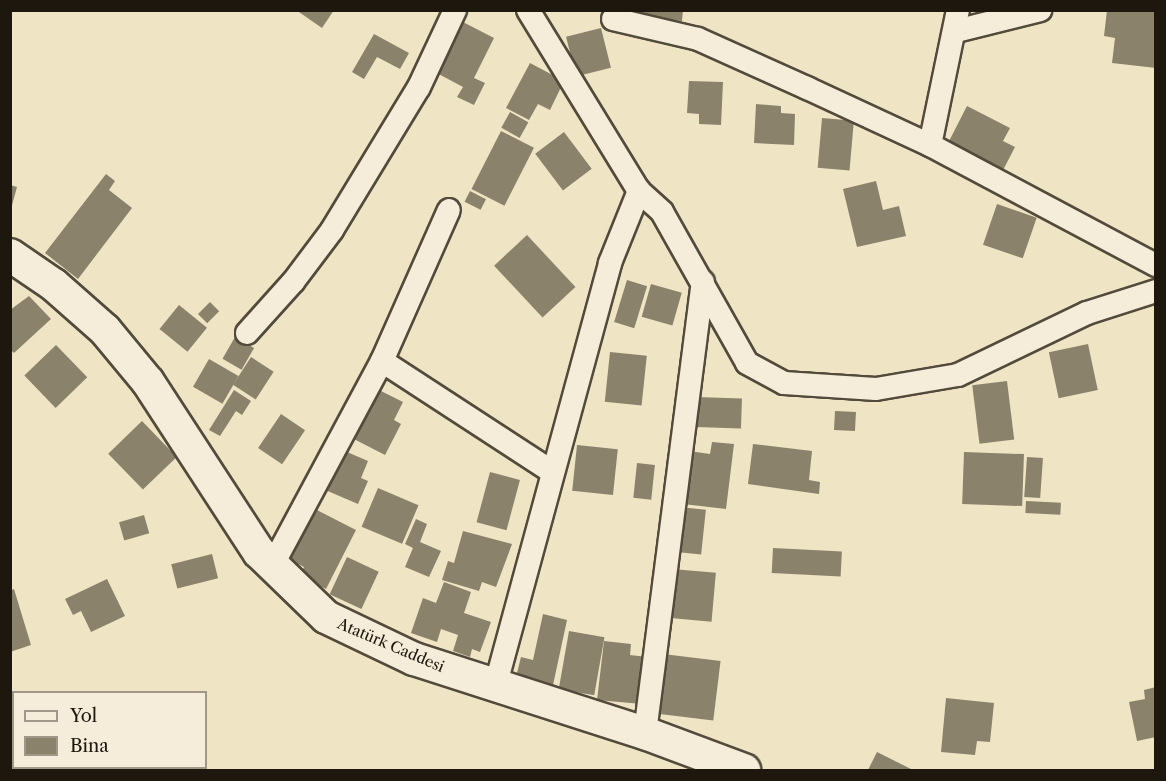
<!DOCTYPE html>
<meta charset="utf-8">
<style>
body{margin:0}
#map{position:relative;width:1166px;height:781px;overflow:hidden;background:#efe4c4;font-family:"Libre Caslon Text",serif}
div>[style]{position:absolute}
.building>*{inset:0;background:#8b826c;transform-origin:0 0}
.roads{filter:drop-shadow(2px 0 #524a3b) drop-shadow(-2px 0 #524a3b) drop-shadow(0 2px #524a3b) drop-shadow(0 -2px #524a3b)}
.street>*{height:22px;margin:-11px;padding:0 11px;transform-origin:11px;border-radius:11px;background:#f5edd9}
.secondary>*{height:32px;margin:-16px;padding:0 16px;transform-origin:16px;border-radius:16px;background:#f5edd9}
span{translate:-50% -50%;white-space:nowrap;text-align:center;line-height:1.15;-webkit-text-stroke:4.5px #f5edd9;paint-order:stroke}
.street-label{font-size:15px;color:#1e170d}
.frame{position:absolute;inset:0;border:12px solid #1e170d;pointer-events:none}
.legend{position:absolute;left:12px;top:691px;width:195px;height:78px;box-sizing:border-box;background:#f5edd9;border:2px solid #9f9787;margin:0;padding:8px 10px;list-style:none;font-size:18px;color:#1e170d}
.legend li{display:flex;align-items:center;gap:12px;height:30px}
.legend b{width:30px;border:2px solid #9f9787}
</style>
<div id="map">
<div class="building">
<div style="clip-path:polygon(296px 10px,334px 10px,322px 28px)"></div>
<div style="clip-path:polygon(631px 10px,683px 10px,682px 21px,631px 18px)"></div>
<div style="clip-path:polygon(1107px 10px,1156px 10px,1156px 68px,1112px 63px,1115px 38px,1104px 36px)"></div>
<div style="clip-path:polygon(459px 20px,494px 38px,474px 78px,485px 83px,474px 105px,457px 97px,463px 87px,433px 71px)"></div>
<div style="left:601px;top:28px;width:41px;height:36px;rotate:76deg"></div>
<div style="clip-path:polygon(374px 34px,409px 53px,400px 69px,377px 57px,364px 79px,352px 72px)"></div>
<div style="clip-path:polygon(530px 63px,564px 81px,550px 110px,538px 104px,529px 120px,506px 108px)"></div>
<div style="clip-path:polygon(689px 81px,723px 82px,721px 125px,699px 124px,699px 114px,687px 113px)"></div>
<div style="clip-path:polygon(756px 104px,781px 106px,781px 113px,795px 114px,794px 145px,754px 143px)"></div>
<div style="clip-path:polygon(967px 106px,1010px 128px,1003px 141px,1015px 147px,1000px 176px,946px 147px)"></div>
<div style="left:510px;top:112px;width:21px;height:18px;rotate:29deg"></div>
<div style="left:822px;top:118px;width:32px;height:50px;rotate:5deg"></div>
<div style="left:501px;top:131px;width:37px;height:65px;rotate:27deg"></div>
<div style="left:564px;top:132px;width:46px;height:36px;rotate:53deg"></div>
<div style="clip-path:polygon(106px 174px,115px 181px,109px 190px,132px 208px,78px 279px,45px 253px)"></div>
<div style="clip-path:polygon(876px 181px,883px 210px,899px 206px,906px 236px,857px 247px,843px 189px)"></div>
<div style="clip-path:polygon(10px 185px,17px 187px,11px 209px,10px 209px)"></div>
<div style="left:470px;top:191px;width:18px;height:12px;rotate:27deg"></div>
<div style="left:997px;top:204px;width:42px;height:43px;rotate:19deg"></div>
<div style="left:527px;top:235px;width:71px;height:45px;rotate:47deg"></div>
<div style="left:627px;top:280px;width:21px;height:44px;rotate:17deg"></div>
<div style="left:651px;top:284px;width:32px;height:34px;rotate:16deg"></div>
<div style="clip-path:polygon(29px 296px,51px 319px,14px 353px,10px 349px,10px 310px)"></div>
<div style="left:210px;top:302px;width:13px;height:17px;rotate:45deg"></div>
<div style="left:179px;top:305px;width:36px;height:31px;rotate:39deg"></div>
<div style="left:235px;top:337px;width:22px;height:25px;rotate:30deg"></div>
<div style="left:1088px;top:344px;width:47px;height:40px;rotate:78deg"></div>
<div style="left:56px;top:345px;width:45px;height:44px;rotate:46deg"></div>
<div style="left:610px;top:352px;width:37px;height:50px;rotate:6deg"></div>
<div style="left:251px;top:357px;width:27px;height:33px;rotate:33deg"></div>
<div style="left:209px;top:359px;width:34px;height:32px;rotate:30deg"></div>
<div style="left:1007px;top:381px;width:59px;height:35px;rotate:83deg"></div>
<div style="clip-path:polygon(373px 387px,403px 402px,394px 420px,401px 424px,385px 455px,348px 436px)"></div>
<div style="clip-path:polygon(234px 390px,251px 401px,242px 415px,236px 411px,220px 436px,209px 430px)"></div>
<div style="left:696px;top:397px;width:46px;height:30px;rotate:2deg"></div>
<div style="left:835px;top:411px;width:21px;height:19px;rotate:3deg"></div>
<div style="left:281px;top:414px;width:29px;height:41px;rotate:34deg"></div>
<div style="left:142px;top:421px;width:50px;height:47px;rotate:46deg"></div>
<div style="clip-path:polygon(712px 442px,734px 444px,726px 509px,683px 504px,689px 451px,710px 454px)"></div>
<div style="clip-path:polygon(753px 444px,812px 451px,809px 480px,820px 482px,819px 494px,748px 484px)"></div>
<div style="left:577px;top:445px;width:41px;height:46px;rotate:6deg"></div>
<div style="clip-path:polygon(340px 449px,368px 461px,361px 478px,368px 481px,358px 504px,323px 489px)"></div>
<div style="left:964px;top:452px;width:60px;height:52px;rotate:2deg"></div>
<div style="left:1027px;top:457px;width:16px;height:40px;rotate:4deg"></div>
<div style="left:637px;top:463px;width:18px;height:35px;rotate:6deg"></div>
<div style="left:490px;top:472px;width:31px;height:52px;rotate:15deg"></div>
<div style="left:378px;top:488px;width:44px;height:42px;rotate:23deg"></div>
<div style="left:1026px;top:501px;width:35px;height:12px;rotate:3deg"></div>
<div style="clip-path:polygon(309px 506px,356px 530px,326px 589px,300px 576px,304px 567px,284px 557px)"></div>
<div style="left:679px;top:507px;width:27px;height:45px;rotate:6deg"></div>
<div style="left:144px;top:515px;width:19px;height:26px;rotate:74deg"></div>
<div style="clip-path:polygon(416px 519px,427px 524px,420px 542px,441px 551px,429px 577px,405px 567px,413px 548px,405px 544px)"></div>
<div style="clip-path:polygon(463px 531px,512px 544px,496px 587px,482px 582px,479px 591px,442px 580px,448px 561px,454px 563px)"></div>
<div style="left:773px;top:548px;width:69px;height:25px;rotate:3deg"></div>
<div style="left:212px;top:554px;width:25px;height:42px;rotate:76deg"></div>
<div style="left:347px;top:557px;width:35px;height:41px;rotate:25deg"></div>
<div style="left:672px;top:569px;width:44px;height:49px;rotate:5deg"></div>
<div style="clip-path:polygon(107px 579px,125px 616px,91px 632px,81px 611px,73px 615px,65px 599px)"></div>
<div style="clip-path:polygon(444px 582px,471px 592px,464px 613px,491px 622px,480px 652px,472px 649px,470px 657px,453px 651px,458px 635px,441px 629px,437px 642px,411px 633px,423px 598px,436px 603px)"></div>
<div style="clip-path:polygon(14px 589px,31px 645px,10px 652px,10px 591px)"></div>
<div style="clip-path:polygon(543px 614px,567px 620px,553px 685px,516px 677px,521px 657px,533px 660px)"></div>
<div style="left:569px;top:631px;width:36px;height:59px;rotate:10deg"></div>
<div style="clip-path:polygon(604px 641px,631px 644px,630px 655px,647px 657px,642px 704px,597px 700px)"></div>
<div style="left:663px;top:654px;width:58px;height:60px;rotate:7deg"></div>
<div style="clip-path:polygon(1156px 687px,1156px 737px,1137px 741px,1129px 702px,1145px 699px,1144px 690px)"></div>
<div style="clip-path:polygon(946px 698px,994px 703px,990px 742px,977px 741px,975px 755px,941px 752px)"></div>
<div style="clip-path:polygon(877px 752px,913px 770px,868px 770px)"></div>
<div style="clip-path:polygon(97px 768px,173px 768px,167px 770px)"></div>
</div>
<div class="roads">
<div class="street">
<div style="left:528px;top:10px;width:212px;rotate:58.5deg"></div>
<div style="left:639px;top:191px;width:31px;rotate:42deg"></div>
<div style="left:662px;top:212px;width:173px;rotate:60.6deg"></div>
<div style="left:747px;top:363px;width:42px;rotate:28.4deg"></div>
<div style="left:784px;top:383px;width:92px;rotate:3.7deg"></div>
<div style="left:876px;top:389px;width:83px;rotate:-9.7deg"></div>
<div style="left:958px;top:375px;width:143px;rotate:-25.7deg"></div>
<div style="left:1087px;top:313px;width:72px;rotate:-17.7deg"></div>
<div style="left:613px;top:19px;width:87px;rotate:13.2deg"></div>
<div style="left:698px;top:39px;width:120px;rotate:24.2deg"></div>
<div style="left:807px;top:88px;width:136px;rotate:24.9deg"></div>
<div style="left:930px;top:145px;width:256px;rotate:28deg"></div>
<div style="left:956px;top:31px;width:87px;rotate:-14deg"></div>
<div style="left:930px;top:145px;width:138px;rotate:-78.3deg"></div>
<div style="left:247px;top:333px;width:69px;rotate:-48deg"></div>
<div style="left:293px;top:282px;width:65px;rotate:-53.1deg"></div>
<div style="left:332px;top:230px;width:167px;rotate:-58.7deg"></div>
<div style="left:419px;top:87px;width:85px;rotate:-64.9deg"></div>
<div style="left:382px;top:361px;width:165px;rotate:-66.1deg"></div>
<div style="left:272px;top:566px;width:233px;rotate:-61.8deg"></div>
<div style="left:382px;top:361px;width:202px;rotate:33.1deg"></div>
<div style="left:495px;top:687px;width:439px;rotate:-74.8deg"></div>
<div style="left:610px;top:263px;width:78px;rotate:-68.1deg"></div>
<div style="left:10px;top:728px;width:6px;rotate:45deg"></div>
<div style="left:645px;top:733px;width:455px;rotate:-82.7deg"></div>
<div style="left:40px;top:768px;width:3px;rotate:45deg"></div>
</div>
<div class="secondary">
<div style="left:10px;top:255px;width:53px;rotate:34.3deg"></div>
<div style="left:54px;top:285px;width:68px;rotate:41.4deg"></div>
<div style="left:105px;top:330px;width:67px;rotate:50.4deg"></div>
<div style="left:148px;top:382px;width:203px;rotate:56.9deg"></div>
<div style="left:259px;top:552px;width:93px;rotate:44.1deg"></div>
<div style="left:326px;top:617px;width:98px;rotate:25.5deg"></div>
<div style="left:414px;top:659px;width:243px;rotate:17.8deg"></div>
<div style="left:645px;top:733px;width:106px;rotate:20.5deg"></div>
</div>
</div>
<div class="street-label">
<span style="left:391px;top:645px;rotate:23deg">Atatürk Caddesi</span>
</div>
<div class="frame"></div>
<ul class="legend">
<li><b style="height:8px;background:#f5edd9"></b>Yol</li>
<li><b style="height:16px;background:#8b826c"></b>Bina</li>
</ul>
</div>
